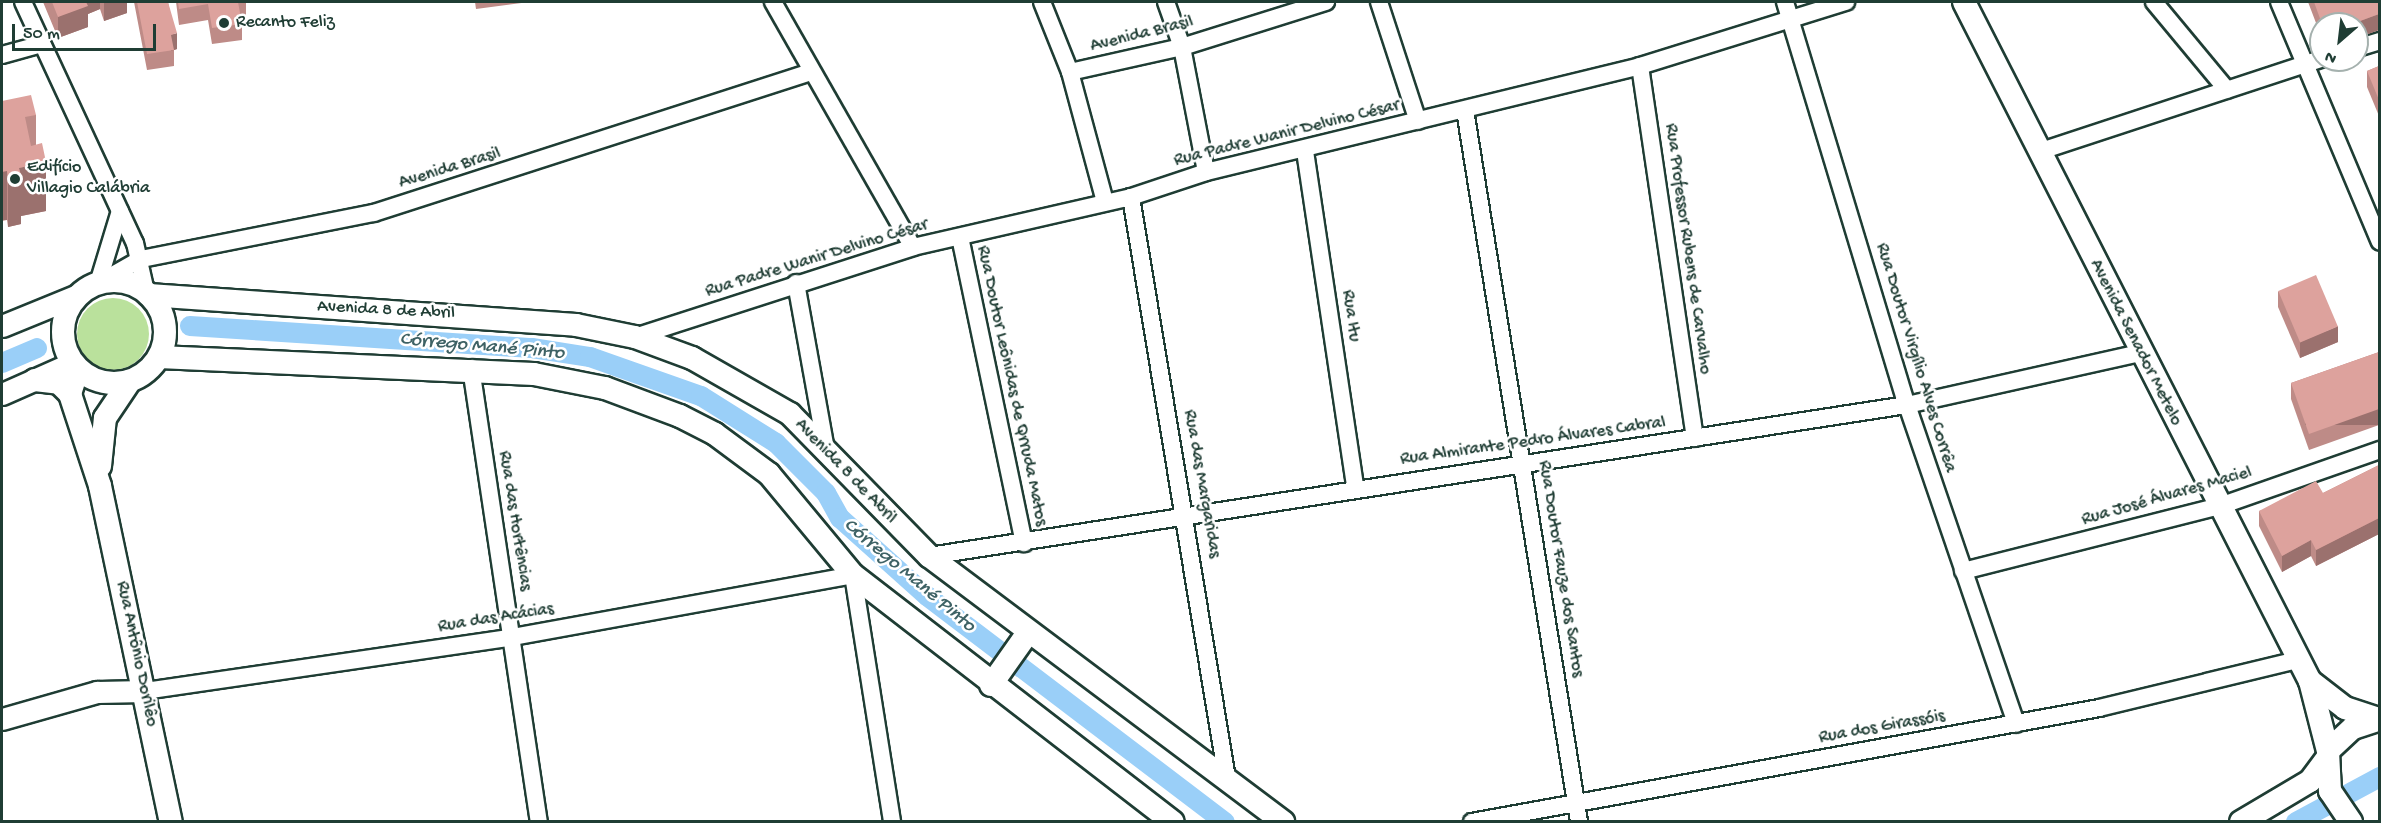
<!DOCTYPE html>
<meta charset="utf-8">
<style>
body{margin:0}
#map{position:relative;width:2381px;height:823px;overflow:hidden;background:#fff;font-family:"Gochi Hand",sans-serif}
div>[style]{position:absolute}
.green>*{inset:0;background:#bae19c}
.round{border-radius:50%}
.canal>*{height:20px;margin:-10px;padding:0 10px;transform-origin:10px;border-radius:10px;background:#9acff8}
.roads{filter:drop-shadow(2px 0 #1f3d34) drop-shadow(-2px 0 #1f3d34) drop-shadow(0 2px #1f3d34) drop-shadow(0 -2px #1f3d34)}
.minor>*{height:16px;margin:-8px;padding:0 8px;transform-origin:8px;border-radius:8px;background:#fff}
.tertiary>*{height:21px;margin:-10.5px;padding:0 10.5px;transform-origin:10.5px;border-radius:10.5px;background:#fff}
.secondary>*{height:22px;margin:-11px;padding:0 11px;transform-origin:11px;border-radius:11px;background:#fff}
.secondary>.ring{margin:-11px;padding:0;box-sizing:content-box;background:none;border:22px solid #fff;border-radius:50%}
.wall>*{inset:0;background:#be8b87}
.shaded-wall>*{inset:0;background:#9b716e;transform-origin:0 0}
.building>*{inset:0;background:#dda29d;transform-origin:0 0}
.dots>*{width:16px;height:16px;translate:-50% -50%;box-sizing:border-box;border:3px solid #fff;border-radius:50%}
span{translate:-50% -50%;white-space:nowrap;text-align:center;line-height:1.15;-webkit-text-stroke:5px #fff;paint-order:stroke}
.poi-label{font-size:18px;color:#1f3d34}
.left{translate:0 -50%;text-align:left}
.street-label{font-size:18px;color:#1f3d34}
.water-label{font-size:20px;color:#3e6265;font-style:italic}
.frame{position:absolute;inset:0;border:3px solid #1f3d34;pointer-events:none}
.north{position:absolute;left:2309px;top:12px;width:60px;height:60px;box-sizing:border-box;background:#fff;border:2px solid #a5b1ae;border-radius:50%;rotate:208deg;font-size:16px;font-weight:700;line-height:24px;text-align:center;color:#1f3d34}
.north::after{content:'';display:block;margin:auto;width:21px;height:27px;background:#1f3d34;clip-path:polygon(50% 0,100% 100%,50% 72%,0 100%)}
.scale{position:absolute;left:12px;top:24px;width:144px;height:27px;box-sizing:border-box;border:3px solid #1f3d34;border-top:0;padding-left:8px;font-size:18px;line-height:21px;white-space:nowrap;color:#1f3d34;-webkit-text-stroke:4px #fff;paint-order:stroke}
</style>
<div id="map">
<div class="green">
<div class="round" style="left:77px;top:298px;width:72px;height:72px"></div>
</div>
<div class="canal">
<div style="left:190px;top:326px;width:343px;rotate:3.7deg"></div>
<div style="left:532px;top:348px;width:59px;rotate:8.8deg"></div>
<div style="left:590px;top:357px;width:118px;rotate:19.4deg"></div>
<div style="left:701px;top:396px;width:89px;rotate:32.1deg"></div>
<div style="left:776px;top:443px;width:71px;rotate:45deg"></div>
<div style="left:826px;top:493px;width:29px;rotate:61deg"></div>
<div style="left:840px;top:518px;width:117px;rotate:41.9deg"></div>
<div style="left:927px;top:596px;width:374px;rotate:37.2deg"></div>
<div style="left:2px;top:363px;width:38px;rotate:-23deg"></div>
<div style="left:2296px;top:822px;width:95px;rotate:-28.2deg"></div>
</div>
<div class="roads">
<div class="minor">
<div style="left:23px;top:2px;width:266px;rotate:65.1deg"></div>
<div style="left:135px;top:243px;width:50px;rotate:77.3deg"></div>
<div style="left:773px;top:2px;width:282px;rotate:60.3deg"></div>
<div style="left:1042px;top:2px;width:75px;rotate:68.2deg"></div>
<div style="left:1070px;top:72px;width:135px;rotate:74.9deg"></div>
<div style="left:1166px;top:2px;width:48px;rotate:70.4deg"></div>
<div style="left:1182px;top:47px;width:127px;rotate:79.1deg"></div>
<div style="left:1379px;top:2px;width:125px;rotate:71.9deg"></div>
<div style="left:1785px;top:2px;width:421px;rotate:73.2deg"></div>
<div style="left:1907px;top:405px;width:337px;rotate:71.1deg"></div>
<div style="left:2154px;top:2px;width:114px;rotate:50.3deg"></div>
<div style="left:2279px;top:2px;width:260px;rotate:67.2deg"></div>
<div style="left:2357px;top:48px;width:24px;rotate:-17deg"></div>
<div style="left:2px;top:55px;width:41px;rotate:-15.4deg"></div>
<div style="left:1640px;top:66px;width:376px;rotate:81.6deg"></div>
<div style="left:1070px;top:72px;width:115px;rotate:-12.6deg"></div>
<div style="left:1182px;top:47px;width:151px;rotate:-17.4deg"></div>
<div style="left:1465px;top:110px;width:721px;rotate:80.9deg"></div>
<div style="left:1305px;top:151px;width:340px;rotate:81.5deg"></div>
<div style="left:2038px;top:152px;width:298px;rotate:-18.2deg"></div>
<div style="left:1131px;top:197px;width:590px;rotate:80.63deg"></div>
<div style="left:960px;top:237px;width:313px;rotate:78.2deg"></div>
<div style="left:99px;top:280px;width:72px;rotate:-73.1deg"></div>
<div style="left:796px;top:283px;width:169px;rotate:79.8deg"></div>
<div style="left:97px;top:284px;width:51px;rotate:-29.6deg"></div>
<div style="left:141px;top:259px;width:237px;rotate:-11.2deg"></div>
<div style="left:374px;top:213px;width:458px;rotate:-17.9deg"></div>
<div style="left:635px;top:337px;width:292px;rotate:-17.9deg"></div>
<div style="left:913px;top:247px;width:224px;rotate:-12.9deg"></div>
<div style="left:1131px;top:197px;width:79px;rotate:-18.4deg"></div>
<div style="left:1206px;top:172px;width:447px;rotate:-13.7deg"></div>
<div style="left:1640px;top:66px;width:216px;rotate:-17.3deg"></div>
<div style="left:471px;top:368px;width:459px;rotate:81.5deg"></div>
<div style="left:929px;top:556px;width:990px;rotate:-8.78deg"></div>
<div style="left:1907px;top:405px;width:238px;rotate:-12.6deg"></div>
<div style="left:1963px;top:571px;width:265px;rotate:-14.2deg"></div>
<div style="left:2220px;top:506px;width:170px;rotate:-19.3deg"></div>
<div style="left:145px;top:691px;width:372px;rotate:-8.3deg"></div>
<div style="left:513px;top:637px;width:346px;rotate:-10.3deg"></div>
<div style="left:853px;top:575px;width:250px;rotate:81deg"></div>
<div style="left:1472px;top:822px;width:637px;rotate:-10.3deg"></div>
<div style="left:2099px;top:708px;width:204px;rotate:-13.6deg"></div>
</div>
<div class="tertiary">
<div style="left:2px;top:326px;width:82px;rotate:-22.2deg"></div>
<div style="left:2px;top:394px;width:77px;rotate:-23.9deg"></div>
<div style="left:2px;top:719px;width:99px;rotate:-15.9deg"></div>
<div style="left:97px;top:692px;width:48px;rotate:-1.2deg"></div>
</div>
<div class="secondary">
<div style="left:1964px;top:2px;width:762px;rotate:63deg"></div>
<div style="left:2310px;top:681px;width:72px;rotate:75.6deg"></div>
<div class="ring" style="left:63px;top:281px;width:80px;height:80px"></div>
<div style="left:149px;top:295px;width:428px;rotate:4deg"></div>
<div style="left:576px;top:325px;width:60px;rotate:11.5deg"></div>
<div style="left:635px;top:337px;width:61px;rotate:20.2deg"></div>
<div style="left:692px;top:358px;width:113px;rotate:29.7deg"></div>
<div style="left:790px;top:414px;width:199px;rotate:45.6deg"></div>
<div style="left:929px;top:556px;width:443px;rotate:36.9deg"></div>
<div style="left:159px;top:357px;width:375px;rotate:2.6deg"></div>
<div style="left:534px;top:374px;width:72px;rotate:11.2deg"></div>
<div style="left:605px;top:388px;width:80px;rotate:20.5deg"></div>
<div style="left:680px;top:416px;width:39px;rotate:27deg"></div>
<div style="left:715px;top:434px;width:67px;rotate:36.5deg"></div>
<div style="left:769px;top:474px;width:131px;rotate:50.3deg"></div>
<div style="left:853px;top:575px;width:404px;rotate:37.7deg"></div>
<div style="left:78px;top:369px;width:26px;rotate:108deg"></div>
<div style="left:70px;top:394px;width:97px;rotate:71.9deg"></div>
<div style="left:100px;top:486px;width:343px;rotate:78.1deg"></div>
<div style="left:35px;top:380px;width:24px;rotate:7deg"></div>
<div style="left:59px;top:383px;width:16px;rotate:45deg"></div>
<div style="left:100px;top:466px;width:48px;rotate:-84.1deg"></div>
<div style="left:105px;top:418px;width:45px;rotate:-56deg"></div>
<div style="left:2310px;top:681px;width:44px;rotate:37.6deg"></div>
<div style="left:2345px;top:708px;width:32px;rotate:18deg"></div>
<div style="left:991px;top:685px;width:62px;rotate:-54.8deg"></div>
<div style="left:2241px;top:822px;width:80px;rotate:-30.7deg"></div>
<div style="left:2310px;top:781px;width:26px;rotate:-53deg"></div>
<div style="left:2351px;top:822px;width:37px;rotate:-124deg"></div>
<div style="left:2330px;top:791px;width:40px;rotate:-92.9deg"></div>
<div style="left:2328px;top:751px;width:34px;rotate:-43deg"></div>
<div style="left:2353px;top:728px;width:28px;rotate:-18deg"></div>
</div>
</div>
<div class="wall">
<div style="clip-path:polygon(43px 2px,127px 2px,127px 13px,104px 21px,100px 9px,88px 14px,88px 27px,58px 38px)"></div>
<div style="clip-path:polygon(134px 2px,168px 2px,177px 49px,174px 50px,174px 66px,147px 70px)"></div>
<div style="clip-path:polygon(176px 2px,246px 2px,246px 15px,240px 15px,242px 24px,242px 40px,212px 44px,208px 20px,179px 25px)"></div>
<div style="clip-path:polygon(475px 2px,529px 2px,476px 9px)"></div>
<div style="clip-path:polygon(2308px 2px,2379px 2px,2379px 30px,2357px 38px,2357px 24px,2321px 24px,2321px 36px)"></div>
<div style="clip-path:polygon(2379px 66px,2379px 116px,2367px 87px,2367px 71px)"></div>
<div style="clip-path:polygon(2px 101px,36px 115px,36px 145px,46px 211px,21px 216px,21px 224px,8px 227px,7px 220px,2px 221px)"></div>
<div style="clip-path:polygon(2278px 291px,2338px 342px,2300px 358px,2278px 307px)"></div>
<div style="clip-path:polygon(2379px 352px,2379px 425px,2309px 450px,2291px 399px,2291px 383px)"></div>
<div style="clip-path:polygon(2379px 465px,2379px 534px,2316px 566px,2311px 556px,2282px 572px,2259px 526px,2259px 511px,2323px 493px)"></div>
</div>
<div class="shaded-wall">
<div style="clip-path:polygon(84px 2px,100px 2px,100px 9px,88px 14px,88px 27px,58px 38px,58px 17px)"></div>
<div style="clip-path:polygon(104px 2px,127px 2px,127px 13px,104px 21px)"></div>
<div style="clip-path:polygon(2379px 14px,2379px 30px,2357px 38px,2357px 24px,2352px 24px)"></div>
<div style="clip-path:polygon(177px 33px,177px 49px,171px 51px,171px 35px)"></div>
<div style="clip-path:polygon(46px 162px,46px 211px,21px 216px,21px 224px,8px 227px,8px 177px,19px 168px)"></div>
<div style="left:7px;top:171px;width:49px;height:5px;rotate:90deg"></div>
<div style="clip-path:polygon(2338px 326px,2338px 342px,2300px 358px,2300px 342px)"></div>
<div style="left:2379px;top:409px;width:16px;height:74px;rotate:90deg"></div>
<div style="clip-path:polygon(2379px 518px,2379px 534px,2316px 566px,2316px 550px)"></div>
<div style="clip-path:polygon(2311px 540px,2311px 556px,2282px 572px,2282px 556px)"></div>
</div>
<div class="building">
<div style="clip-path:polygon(52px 2px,86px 2px,88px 6px,58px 17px)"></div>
<div style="clip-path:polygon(137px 2px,168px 2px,177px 33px,171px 35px,174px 50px,147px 54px)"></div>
<div style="clip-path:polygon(178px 2px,238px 2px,242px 24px,212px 28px,208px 4px,179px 9px)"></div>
<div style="clip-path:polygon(2314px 2px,2379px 2px,2379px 14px,2352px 24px,2322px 24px)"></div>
<div style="clip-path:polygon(2379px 66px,2379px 100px,2367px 71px)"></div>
<div style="clip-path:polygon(31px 95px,36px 115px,25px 117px,31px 146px,42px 143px,46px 162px,19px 168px,21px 175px,8px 177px,7px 171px,2px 172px,2px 101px)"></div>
<div style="left:2316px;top:275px;width:56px;height:41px;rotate:67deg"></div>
<div style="clip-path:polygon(2379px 352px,2379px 409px,2309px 434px,2291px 383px)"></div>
<div style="clip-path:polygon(2379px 465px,2379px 518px,2316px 550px,2311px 540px,2282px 556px,2259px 511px,2316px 481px,2323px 493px)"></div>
</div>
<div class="dots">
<div style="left:224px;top:23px;background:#1f3d34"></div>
<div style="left:15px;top:179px;background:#1f3d34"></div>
</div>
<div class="poi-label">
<span class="left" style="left:236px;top:23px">Recanto Feliz</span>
<span class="left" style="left:27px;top:179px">Edifício<br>Villagio Calábria</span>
</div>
<div class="street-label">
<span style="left:1142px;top:35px;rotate:-14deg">Avenida Brasil</span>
<span style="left:1287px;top:134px;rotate:-14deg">Rua Padre Wanir Delvino César</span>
<span style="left:450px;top:169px;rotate:-17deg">Avenida Brasil</span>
<span style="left:1687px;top:249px;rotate:82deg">Rua Professor Rubens de Carvalho</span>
<span style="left:817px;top:259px;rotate:-17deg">Rua Padre Wanir Delvino César</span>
<span style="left:386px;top:311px;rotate:3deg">Avenida 8 de Abril</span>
<span style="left:1350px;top:316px;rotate:82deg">Rua Itu</span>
<span style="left:2135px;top:343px;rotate:63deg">Avenida Senador Metelo</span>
<span style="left:1915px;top:358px;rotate:73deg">Rua Doutor Virgílio Alves Corrêa</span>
<span style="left:1011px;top:386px;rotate:78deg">Rua Doutor Leônidas de Qrruda Matos</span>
<span style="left:1533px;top:442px;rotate:-8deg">Rua Almirante Pedro Álvares Cabral</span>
<span style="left:845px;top:472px;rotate:46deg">Avenida 8 de Abril</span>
<span style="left:1201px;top:484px;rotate:80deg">Rua das Margaridas</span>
<span style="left:2167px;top:497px;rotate:-16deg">Rua José Álvares Maciel</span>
<span style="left:514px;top:521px;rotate:81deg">Rua das Hortências</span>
<span style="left:1560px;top:569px;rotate:81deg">Rua Doutor Fauze dos Santos</span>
<span style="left:496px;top:619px;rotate:-9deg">Rua das Acácias</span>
<span style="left:136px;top:654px;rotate:78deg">Rua Antônio Dorilêo</span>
<span style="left:1882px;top:728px;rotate:-10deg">Rua dos Girassóis</span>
</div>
<div class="water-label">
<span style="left:482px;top:347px;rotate:5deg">Córrego Mané Pinto</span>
<span style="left:909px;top:576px;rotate:40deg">Córrego Mané Pinto</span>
</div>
<div class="frame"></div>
<div class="north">N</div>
<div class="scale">50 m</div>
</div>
